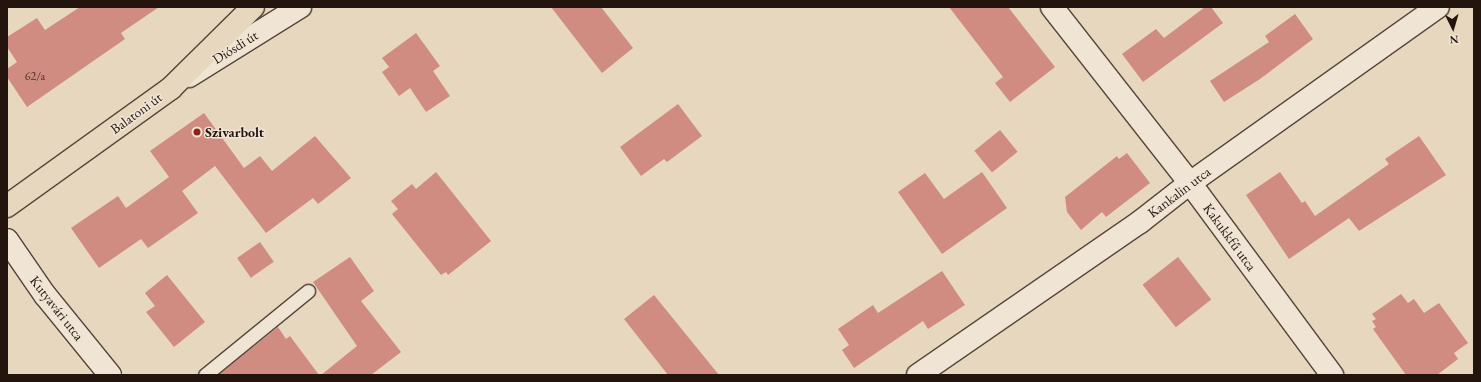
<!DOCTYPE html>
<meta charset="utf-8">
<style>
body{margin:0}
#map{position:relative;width:1481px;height:382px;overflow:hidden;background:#e8d7bf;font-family:"EB Garamond",serif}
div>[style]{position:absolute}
.building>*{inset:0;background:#d08c80;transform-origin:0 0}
.roads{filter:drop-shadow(1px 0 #54453a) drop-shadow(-1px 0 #54453a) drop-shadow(0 1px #54453a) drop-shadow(0 -1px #54453a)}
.service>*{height:13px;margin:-6.5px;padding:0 6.5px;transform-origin:6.5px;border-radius:6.5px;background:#f0e5d5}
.minor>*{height:22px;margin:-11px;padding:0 11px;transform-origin:11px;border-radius:11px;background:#f0e5d5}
.tertiary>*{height:22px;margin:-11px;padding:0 11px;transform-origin:11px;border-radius:11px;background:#f0e5d5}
.secondary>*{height:22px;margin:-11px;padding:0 11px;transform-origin:11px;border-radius:11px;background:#f0e5d5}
.primary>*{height:22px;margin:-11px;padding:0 11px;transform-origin:11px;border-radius:11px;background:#e8d7bf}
.dots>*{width:11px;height:11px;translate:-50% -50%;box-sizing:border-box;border:2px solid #f0e5d5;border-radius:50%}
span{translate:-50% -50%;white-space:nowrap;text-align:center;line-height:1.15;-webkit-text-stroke:3px #f0e5d5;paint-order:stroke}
.number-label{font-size:12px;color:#4e322a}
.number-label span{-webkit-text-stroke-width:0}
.street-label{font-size:14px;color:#23140e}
.poi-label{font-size:14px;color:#23140e;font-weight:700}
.left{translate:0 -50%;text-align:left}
.frame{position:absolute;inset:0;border:8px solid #23140e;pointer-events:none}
.north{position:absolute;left:1433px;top:8px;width:40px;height:40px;-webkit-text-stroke:3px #f0e5d5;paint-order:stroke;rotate:175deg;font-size:11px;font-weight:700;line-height:16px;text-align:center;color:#23140e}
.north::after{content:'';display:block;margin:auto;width:14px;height:18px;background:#23140e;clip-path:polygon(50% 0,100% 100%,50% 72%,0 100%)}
</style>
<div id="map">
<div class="building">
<div style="clip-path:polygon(80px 7px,159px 7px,121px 33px,125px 39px,27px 107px,7px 77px,7px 69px,17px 62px,7px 47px,7px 37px,37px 18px,45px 30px)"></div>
<div style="clip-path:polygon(551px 7px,601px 7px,633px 48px,602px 73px)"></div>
<div style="clip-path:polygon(949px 7px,1008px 7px,1055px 67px,1010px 102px,995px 83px,1003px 77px)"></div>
<div style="clip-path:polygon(1205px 7px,1211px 7px,1223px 23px,1143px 82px,1122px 54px,1156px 29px,1164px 38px)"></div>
<div style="clip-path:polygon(1295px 14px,1313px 39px,1260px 79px,1224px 102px,1210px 81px,1269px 42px,1265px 36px)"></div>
<div style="clip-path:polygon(416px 33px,440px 66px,433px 71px,450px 96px,426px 112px,410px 88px,399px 96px,382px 72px,389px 67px,382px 58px)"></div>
<div style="clip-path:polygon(678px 104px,702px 136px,667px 162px,664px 159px,641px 176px,620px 147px)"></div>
<div style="clip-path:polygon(204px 113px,244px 168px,260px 156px,272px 171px,315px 136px,351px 178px,318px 204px,313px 198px,266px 233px,215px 166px,182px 191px,198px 213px,148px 248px,141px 239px,99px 268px,71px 228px,118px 196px,126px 208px,169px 177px,150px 151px)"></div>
<div style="left:1000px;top:130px;width:28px;height:33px;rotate:51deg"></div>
<div style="clip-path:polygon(1419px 136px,1446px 175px,1359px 231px,1349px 218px,1289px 259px,1246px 195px,1280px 172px,1302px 203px,1305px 201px,1315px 216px,1389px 164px,1385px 159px)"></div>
<div style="clip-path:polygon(1127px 153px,1150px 183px,1106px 217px,1102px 212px,1081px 230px,1067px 212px,1065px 197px,1117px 156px,1119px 159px)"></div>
<div style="clip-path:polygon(436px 172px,491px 241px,448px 275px,446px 272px,441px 275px,392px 214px,398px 209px,391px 201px,412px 184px,416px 189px)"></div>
<div style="clip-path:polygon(982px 172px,1007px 208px,942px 254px,898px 192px,925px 173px,944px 199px)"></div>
<div style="left:260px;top:242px;width:24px;height:28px;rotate:55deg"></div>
<div style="clip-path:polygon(350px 257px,374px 291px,361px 301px,401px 352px,371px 375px,321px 375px,357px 346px,313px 282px)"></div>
<div style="left:1178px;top:257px;width:54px;height:45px;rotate:52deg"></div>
<div style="clip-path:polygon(942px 271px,965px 305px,928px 329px,923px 321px,854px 368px,842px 350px,849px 345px,838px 329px,873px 305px,878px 313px)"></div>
<div style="clip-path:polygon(167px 275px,205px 322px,174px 347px,146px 312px,155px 306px,145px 293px)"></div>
<div style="clip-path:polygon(1401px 294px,1408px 303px,1414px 299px,1424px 313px,1439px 303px,1468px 343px,1454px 353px,1458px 359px,1437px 375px,1406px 375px,1373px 329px,1376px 327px,1372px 321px,1376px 319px,1372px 314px)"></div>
<div style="clip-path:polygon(654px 295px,719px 375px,668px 375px,624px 319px)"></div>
<div style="clip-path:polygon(278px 327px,286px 339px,290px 336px,319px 375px,218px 375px)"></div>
</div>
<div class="roads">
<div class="service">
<div style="left:205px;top:375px;width:133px;rotate:-39.2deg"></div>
</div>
<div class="minor">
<div style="left:1052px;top:7px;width:224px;rotate:51.9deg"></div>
<div style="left:1190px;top:183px;width:239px;rotate:53.5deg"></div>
<div style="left:918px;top:375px;width:270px;rotate:-34.6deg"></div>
<div style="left:1140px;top:222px;width:63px;rotate:-38deg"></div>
<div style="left:1190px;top:183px;width:304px;rotate:-35.4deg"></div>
</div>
<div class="tertiary">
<div style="left:7px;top:240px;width:67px;rotate:55.4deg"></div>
<div style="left:45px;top:295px;width:103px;rotate:50.9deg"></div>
</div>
<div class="secondary">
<div style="left:189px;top:76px;width:131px;rotate:-31.9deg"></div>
</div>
<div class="primary">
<div style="left:7px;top:206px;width:202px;rotate:-35.7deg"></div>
<div style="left:171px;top:88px;width:115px;rotate:-44.6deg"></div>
</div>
</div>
<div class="dots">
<div style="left:197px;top:132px;background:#8f2418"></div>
</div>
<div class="number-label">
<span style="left:35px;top:77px">62/a</span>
</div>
<div class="street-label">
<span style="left:235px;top:47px;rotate:-32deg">Diósdi út</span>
<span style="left:136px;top:113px;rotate:-36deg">Balatoni út</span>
<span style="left:1179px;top:192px;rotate:-37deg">Kankalin utca</span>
<span style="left:1230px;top:237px;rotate:54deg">Kakukkfű utca</span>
<span style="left:57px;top:308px;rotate:52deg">Kutyavári utca</span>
</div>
<div class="poi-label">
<span class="left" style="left:205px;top:132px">Szivarbolt</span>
</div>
<div class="frame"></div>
<div class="north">N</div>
</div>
